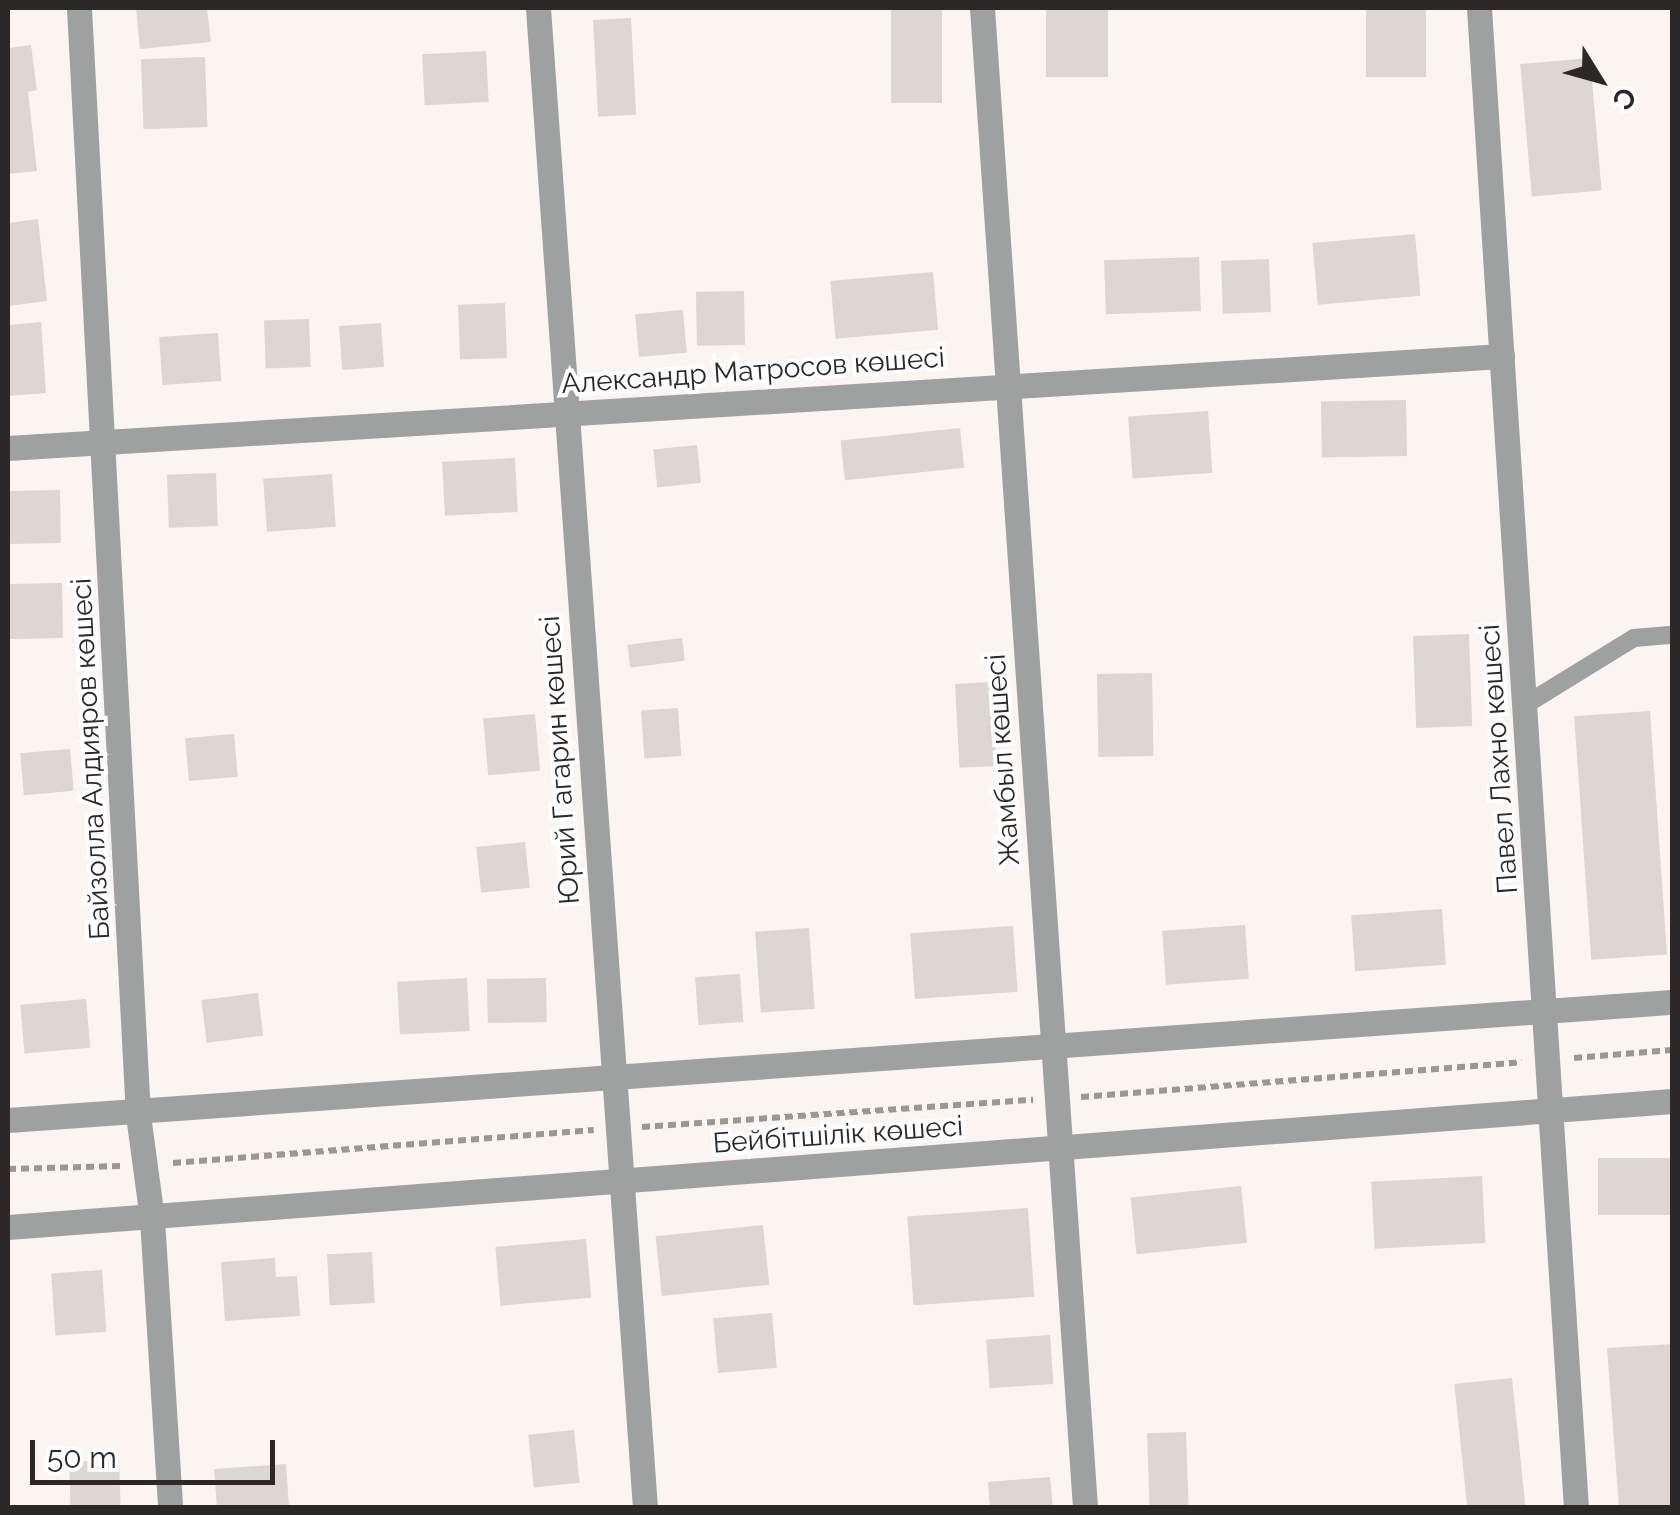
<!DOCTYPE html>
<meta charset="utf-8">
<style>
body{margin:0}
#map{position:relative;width:1680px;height:1515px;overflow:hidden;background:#fcf4f0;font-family:Raleway,sans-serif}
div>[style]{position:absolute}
.building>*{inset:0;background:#ded6d2;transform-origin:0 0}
.path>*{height:6px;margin-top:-3px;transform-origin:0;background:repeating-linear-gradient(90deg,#9c9694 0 8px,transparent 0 13px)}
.service>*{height:18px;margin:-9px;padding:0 9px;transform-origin:9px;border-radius:9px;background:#9ea19f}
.minor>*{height:25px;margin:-12.5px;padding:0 12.5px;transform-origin:12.5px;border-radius:12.5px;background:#9ea19f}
span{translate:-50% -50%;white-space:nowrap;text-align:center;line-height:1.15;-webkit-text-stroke:8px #fff;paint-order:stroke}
.street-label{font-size:28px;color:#2b2827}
.frame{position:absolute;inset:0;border:10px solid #2b2827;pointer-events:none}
.north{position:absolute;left:1550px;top:30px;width:100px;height:100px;-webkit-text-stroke:8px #fff;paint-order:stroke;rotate:127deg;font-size:28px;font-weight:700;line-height:40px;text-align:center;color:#2b2827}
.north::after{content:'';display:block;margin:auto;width:35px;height:45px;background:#2b2827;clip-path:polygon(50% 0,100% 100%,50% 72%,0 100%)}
.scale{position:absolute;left:30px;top:1440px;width:245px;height:45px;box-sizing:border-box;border:5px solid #2b2827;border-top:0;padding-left:12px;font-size:30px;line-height:35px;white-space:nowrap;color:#2b2827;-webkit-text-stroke:8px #fff;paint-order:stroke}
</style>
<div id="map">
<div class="building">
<div style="clip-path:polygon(136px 8px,207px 8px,211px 42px,140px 49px)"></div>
<div style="left:891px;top:8px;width:51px;height:95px"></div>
<div style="left:1046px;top:8px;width:62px;height:69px"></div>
<div style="left:1366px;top:8px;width:60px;height:69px"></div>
<div style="left:631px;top:18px;width:97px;height:38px;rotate:87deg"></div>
<div style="clip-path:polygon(31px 45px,37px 90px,28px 92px,37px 171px,8px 174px,8px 48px)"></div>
<div style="left:486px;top:51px;width:51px;height:64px;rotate:87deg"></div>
<div style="left:205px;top:57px;width:70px;height:64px;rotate:88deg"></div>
<div style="left:1590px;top:58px;width:133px;height:70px;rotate:85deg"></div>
<div style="clip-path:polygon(38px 219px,47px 301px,8px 306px,8px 223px)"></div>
<div style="left:1415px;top:234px;width:62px;height:103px;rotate:85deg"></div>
<div style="left:1199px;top:257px;width:54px;height:95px;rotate:88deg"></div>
<div style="left:1269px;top:259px;width:53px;height:48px;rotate:88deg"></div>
<div style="left:933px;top:272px;width:58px;height:103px;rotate:85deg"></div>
<div style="left:744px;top:291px;width:54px;height:48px;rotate:89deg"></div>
<div style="left:505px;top:303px;width:55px;height:47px;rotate:88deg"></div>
<div style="left:683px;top:310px;width:43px;height:48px;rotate:85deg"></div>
<div style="left:309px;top:319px;width:48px;height:45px;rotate:88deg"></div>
<div style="clip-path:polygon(41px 322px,46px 393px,8px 396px,8px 325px)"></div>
<div style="left:381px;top:323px;width:44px;height:42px;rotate:86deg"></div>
<div style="left:218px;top:333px;width:48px;height:59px;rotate:86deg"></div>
<div style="left:1406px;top:400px;width:56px;height:85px;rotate:89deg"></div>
<div style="left:1208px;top:411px;width:62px;height:80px;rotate:86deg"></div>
<div style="left:960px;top:428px;width:40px;height:120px;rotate:84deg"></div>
<div style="left:697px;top:445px;width:38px;height:44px;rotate:84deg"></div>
<div style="left:515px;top:458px;width:54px;height:73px;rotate:87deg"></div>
<div style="left:216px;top:473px;width:53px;height:49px;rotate:88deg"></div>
<div style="left:332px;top:474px;width:53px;height:69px;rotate:86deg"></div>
<div style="left:60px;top:490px;width:53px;height:52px;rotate:89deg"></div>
<div style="left:62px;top:583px;width:55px;height:54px;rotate:89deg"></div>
<div style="left:1469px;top:634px;width:92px;height:56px;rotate:88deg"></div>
<div style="left:682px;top:638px;width:23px;height:55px;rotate:83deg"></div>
<div style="left:1152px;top:673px;width:83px;height:55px;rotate:89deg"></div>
<div style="left:992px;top:682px;width:84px;height:37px;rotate:87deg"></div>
<div style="left:678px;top:708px;width:48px;height:37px;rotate:86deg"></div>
<div style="left:1650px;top:711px;width:244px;height:76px;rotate:86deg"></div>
<div style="left:535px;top:714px;width:57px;height:52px;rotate:85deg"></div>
<div style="left:234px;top:734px;width:43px;height:49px;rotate:85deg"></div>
<div style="left:70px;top:749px;width:42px;height:50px;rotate:85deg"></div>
<div style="left:525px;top:842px;width:46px;height:49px;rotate:84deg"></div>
<div style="left:1442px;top:909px;width:56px;height:91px;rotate:86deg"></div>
<div style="left:1245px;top:925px;width:54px;height:83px;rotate:86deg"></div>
<div style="left:1013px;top:926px;width:66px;height:103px;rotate:86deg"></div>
<div style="left:809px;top:928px;width:81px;height:54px;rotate:86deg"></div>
<div style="left:740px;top:974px;width:48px;height:45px;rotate:86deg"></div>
<div style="left:467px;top:978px;width:53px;height:70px;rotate:87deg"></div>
<div style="left:546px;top:978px;width:44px;height:59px;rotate:89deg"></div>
<div style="left:258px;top:993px;width:43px;height:57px;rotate:83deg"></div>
<div style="left:86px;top:999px;width:49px;height:66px;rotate:85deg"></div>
<div style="left:1672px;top:1158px;width:57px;height:74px;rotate:90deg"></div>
<div style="left:1482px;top:1176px;width:67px;height:111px;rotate:87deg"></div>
<div style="left:1241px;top:1186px;width:57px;height:111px;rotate:84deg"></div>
<div style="left:1028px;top:1208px;width:89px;height:121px;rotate:86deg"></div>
<div style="left:763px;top:1225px;width:60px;height:108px;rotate:84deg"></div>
<div style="left:586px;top:1239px;width:59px;height:91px;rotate:85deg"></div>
<div style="left:372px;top:1252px;width:51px;height:45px;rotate:87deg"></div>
<div style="clip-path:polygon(275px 1258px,276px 1277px,297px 1276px,300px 1316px,225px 1321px,221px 1262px)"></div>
<div style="left:102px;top:1270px;width:62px;height:51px;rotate:86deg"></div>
<div style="left:772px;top:1313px;width:55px;height:59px;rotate:85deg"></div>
<div style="left:1050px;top:1335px;width:49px;height:64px;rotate:86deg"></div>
<div style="clip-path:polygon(1672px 1344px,1672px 1508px,1619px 1508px,1607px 1348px)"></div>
<div style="left:1512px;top:1378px;width:131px;height:58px;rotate:84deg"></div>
<div style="left:574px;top:1430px;width:53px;height:46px;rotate:84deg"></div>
<div style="left:1186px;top:1432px;width:76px;height:39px;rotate:88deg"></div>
<div style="left:119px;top:1460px;width:46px;height:50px;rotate:88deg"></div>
<div style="left:286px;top:1464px;width:44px;height:72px;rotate:86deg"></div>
<div style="clip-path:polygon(1050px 1477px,1053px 1508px,990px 1508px,988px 1482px)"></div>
</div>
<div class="path">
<div style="left:1574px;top:1058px;width:98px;rotate:-4.7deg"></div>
<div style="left:1081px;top:1097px;width:442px;rotate:-4.5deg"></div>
<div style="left:642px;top:1127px;width:392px;rotate:-4deg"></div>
<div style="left:173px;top:1163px;width:422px;rotate:-4.5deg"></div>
<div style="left:8px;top:1169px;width:113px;rotate:-1.5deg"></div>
</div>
<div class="service">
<div style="left:1525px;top:705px;width:128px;rotate:-31.6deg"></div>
<div style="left:1634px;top:638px;width:38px;rotate:-5deg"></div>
</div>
<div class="minor">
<div style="left:79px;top:8px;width:1109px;rotate:86.95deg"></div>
<div style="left:138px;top:1115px;width:105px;rotate:82.3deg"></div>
<div style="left:152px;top:1219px;width:290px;rotate:86.4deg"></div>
<div style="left:538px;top:8px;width:1504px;rotate:85.92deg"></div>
<div style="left:982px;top:8px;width:1504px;rotate:86.07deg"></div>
<div style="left:1479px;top:8px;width:1503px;rotate:86.3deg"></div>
<div style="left:8px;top:448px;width:1497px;rotate:-3.52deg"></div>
<div style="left:8px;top:1120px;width:1668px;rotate:-4.06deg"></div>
<div style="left:8px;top:1227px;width:1669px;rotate:-4.33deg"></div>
</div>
<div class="street-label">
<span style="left:753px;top:371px;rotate:-4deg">Александр Матросов көшесі</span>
<span style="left:91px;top:759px;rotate:-93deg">Байзолла Алдияров көшесі</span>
<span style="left:1499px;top:759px;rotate:-94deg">Павел Лахно көшесі</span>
<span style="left:560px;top:760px;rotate:-94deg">Юрий Гагарин көшесі</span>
<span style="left:1003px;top:760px;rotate:-94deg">Жамбыл көшесі</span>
<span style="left:838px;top:1135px;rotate:-4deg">Бейбітшілік көшесі</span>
</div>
<div class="frame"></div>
<div class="north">С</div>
<div class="scale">50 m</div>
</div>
